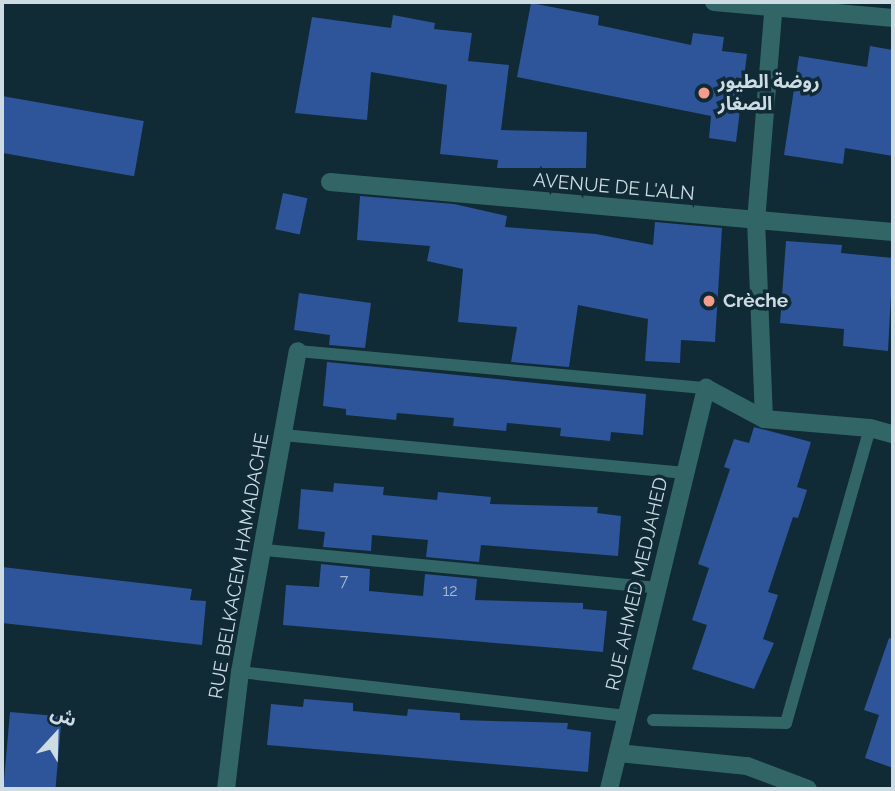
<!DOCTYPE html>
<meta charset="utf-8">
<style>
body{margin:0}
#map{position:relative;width:895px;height:791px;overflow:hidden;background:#102a36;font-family:Raleway,"Noto Sans Arabic",sans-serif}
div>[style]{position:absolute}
.building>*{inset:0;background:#2e549a;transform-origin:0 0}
.service>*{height:12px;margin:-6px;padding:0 6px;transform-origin:6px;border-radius:6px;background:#326565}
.minor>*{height:18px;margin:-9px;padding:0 9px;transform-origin:9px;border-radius:9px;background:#326565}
.dots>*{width:19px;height:19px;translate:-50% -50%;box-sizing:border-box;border:4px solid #102a36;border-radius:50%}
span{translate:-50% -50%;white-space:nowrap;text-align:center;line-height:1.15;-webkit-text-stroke:7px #102a36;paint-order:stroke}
.number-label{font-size:16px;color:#a5bad1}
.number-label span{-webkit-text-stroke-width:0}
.poi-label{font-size:19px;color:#cddce3;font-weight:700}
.left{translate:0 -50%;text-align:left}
.street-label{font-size:19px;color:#cddce3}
.frame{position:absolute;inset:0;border:4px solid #cddce3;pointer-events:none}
.north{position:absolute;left:21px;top:700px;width:70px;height:70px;-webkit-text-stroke:5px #102a36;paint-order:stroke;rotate:22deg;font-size:19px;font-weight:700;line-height:28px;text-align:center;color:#cddce3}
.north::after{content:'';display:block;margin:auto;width:24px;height:32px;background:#cddce3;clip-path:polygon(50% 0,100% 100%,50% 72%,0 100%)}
</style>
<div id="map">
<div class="building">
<div style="clip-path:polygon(531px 3px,599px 16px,598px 25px,691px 45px,693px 33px,724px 37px,722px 51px,747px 54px,736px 142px,709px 138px,711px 116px,517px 77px)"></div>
<div style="clip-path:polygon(393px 15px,435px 23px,434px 29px,472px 33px,468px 61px,509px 65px,501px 130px,587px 132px,586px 168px,497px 168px,498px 160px,440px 154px,447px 85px,371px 72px,367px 120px,295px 113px,312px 17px,391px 28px)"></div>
<div style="clip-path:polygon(870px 46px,893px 50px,893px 156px,845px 148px,843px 164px,784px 155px,799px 56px,867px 67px)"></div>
<div style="left:2px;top:96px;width:144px;height:56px;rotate:10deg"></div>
<div style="left:283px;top:193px;width:25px;height:37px;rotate:12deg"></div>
<div style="clip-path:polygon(360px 196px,454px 204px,507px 216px,505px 227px,596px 234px,653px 245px,655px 222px,722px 228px,715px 342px,681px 340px,680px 363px,645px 361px,648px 319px,578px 305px,569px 367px,511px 362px,517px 327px,458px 322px,463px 269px,427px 261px,430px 246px,357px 240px)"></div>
<div style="clip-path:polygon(786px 241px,842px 245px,841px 253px,893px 258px,888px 351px,843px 346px,844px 329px,780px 323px)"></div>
<div style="clip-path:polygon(299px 293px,371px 303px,365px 348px,329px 345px,330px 335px,294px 330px)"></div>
<div style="clip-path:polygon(327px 362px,646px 394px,643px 435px,611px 432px,610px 441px,560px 436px,561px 428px,507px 423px,506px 431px,453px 426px,454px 418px,397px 413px,396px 420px,346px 415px,346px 409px,323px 406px)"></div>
<div style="clip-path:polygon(754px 427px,811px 442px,797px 487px,807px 490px,798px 518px,793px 517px,768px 592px,778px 595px,763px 639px,774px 643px,754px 689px,692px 669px,707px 625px,692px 620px,709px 568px,698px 564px,730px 469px,724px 467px,734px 439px,749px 443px)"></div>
<div style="clip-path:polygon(334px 483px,384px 487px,383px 495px,437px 500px,438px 492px,491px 497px,490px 504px,598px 507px,597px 513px,621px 516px,618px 556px,481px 545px,479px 562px,426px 557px,428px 540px,372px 535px,371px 551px,323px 547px,325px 532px,298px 529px,301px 489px,333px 492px)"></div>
<div style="clip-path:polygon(321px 564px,370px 569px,369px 591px,423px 596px,425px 574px,477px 579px,475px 600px,583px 603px,583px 609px,607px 611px,603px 652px,283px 625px,286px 585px,319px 587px)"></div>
<div style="clip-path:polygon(2px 567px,192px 589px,190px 600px,206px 601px,202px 645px,2px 623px)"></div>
<div style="clip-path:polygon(889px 638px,893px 639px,893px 768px,865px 758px,879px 715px,864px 710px)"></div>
<div style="clip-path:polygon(304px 699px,353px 703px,353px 711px,407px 716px,408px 709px,460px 713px,460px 720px,568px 723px,567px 729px,591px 732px,588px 772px,267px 745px,271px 704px,303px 707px)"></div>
<div style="left:10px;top:712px;width:52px;height:77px;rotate:5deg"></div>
</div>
<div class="service">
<div style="left:298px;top:351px;width:410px;rotate:5.2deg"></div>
<div style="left:283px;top:435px;width:404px;rotate:5.4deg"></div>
<div style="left:265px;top:550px;width:395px;rotate:5.5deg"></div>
<div style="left:240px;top:672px;width:389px;rotate:6.5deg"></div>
<div style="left:653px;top:720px;width:133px;rotate:1.3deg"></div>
<div style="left:786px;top:723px;width:307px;rotate:-74.1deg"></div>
</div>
<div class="minor">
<div style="left:714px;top:2px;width:180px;rotate:5.1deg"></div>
<div style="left:330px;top:182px;width:565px;rotate:5.08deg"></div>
<div style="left:764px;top:419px;width:198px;rotate:-92.3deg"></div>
<div style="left:756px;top:221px;width:220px;rotate:-85.3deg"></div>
<div style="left:618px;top:753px;width:130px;rotate:5.8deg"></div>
<div style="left:747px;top:766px;width:65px;rotate:20.7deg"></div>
<div style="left:226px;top:789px;width:118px;rotate:-83.2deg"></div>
<div style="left:240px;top:672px;width:326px;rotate:-79.8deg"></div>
<div style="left:609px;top:789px;width:413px;rotate:-76.4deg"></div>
<div style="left:706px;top:388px;width:66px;rotate:28.1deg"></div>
<div style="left:764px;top:419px;width:106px;rotate:4.9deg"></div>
<div style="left:870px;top:428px;width:24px;rotate:15deg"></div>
</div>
<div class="dots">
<div style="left:704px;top:93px;background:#f49d8d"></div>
<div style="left:709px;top:301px;background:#f49d8d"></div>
</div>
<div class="number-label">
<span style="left:344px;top:581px">7</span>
<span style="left:450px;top:591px">12</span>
</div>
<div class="poi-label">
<span class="left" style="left:718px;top:93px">روضة الطيور<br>الصغار</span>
<span class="left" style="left:723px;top:301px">Crèche</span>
</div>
<div class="street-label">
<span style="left:614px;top:187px;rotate:5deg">AVENUE DE L'ALN</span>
<span style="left:239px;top:566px;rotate:-80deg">RUE BELKACEM HAMADACHE</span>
<span style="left:637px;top:584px;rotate:-77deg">RUE AHMED MEDJAHED</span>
</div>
<div class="frame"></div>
<div class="north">ش</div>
</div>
